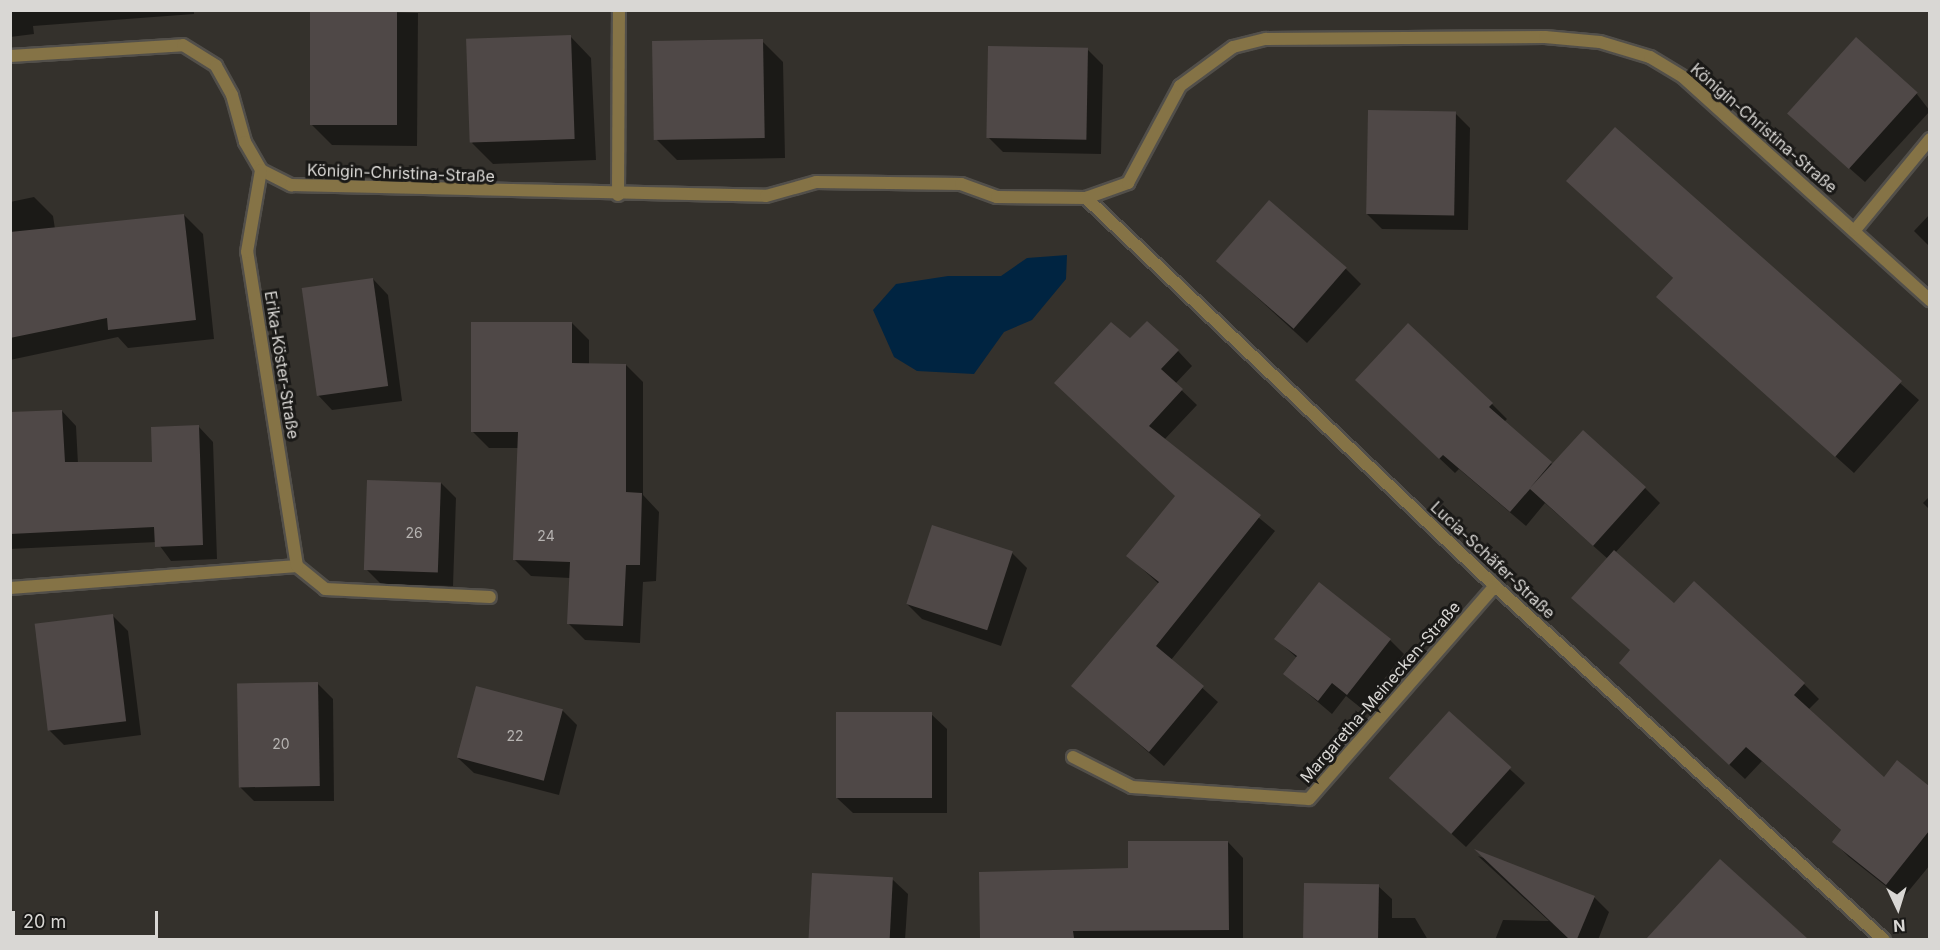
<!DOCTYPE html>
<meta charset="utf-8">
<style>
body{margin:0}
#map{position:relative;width:1940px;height:950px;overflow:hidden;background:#34312c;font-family:Inter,sans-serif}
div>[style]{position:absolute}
.water>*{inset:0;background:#002441}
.shadow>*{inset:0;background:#0007}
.building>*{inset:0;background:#4f4847;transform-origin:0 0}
.roads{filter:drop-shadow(2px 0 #524f4a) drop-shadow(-2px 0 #524f4a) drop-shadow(0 2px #524f4a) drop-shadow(0 -2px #524f4a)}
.minor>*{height:12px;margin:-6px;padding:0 6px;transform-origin:6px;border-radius:6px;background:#857346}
span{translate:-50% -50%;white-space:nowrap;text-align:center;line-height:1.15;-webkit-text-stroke:6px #1a1917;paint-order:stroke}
.number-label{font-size:14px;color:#b6b3b1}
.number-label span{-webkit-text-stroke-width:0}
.street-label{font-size:16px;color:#d9d7d4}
.frame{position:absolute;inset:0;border:12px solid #d9d7d4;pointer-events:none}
.north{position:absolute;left:1868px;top:878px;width:60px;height:60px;-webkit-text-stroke:4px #1a1917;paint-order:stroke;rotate:176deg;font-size:16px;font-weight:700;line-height:24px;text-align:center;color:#d9d7d4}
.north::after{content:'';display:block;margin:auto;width:21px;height:27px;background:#d9d7d4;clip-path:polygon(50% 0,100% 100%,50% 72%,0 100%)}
.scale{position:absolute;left:12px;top:911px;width:146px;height:27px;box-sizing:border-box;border:3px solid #d9d7d4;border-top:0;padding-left:8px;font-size:18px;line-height:21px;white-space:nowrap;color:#d9d7d4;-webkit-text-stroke:4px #1a1917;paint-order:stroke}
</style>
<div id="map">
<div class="water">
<div style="clip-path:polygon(1067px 255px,1066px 279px,1032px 320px,1004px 332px,974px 374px,917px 371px,894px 357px,873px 310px,896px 284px,948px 276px,1001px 276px,1027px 258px)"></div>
</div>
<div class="shadow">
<div style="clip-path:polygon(10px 10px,194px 10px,194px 14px,33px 26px,34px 34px,10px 37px)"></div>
<div style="clip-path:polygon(312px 10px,418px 13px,417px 146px,332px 145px,311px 124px)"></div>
<div style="clip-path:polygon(570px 36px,591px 58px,596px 160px,493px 164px,472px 143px)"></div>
<div style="clip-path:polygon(762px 41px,783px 62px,785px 158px,677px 160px,656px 139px)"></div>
<div style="clip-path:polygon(1088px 50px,1103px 65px,1101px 154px,1003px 152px,988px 137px)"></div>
<div style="clip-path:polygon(1916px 93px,1930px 111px,1865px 182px,1804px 128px)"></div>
<div style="clip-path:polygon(1455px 113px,1470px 128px,1468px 230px,1382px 229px,1367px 214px)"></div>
<div style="clip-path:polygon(1615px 129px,1919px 400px,1854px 473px,1658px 297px,1674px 279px,1568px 181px)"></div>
<div style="clip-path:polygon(34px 197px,53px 216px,55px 229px,184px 215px,203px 234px,214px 339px,128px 348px,118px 337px,10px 360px,10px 202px)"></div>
<div style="clip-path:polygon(1930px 214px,1930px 247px,1914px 231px)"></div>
<div style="clip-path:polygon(1217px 261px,1346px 269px,1361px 284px,1307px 343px)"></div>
<div style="clip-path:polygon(373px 279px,388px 295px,402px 401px,332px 410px,317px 394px)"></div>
<div style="clip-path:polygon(572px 323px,589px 340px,589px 365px,626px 365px,643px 382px,643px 495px,659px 512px,656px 581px,643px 582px,640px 643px,585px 640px,568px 623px,570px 578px,531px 576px,514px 559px,519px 448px,489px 448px,472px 431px)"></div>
<div style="clip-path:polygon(1130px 340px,1178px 351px,1192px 366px,1175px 384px,1197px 405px,1164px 440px,1275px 531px,1171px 660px,1218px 702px,1164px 766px,1073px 686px,1159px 584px,1128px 556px,1176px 496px,1071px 397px)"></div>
<div style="clip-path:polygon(1372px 395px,1492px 404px,1507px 419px,1504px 422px,1553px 465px,1583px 432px,1645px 488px,1660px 503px,1615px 553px,1675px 605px,1804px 684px,1819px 699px,1808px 710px,1884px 779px,1897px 762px,1930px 788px,1930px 865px,1902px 899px,1849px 857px,1834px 842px,1842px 831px,1762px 761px,1745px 779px,1636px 678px,1632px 651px,1573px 598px,1608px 559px,1545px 503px,1526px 526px,1459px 469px,1455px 473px)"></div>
<div style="clip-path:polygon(62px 411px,76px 426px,78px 464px,153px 464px,199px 427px,213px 442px,217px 559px,171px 561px,157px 542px,10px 549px,10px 414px)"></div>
<div style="clip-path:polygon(441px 483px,456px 498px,453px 586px,381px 584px,366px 569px)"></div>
<div style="clip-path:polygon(1930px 496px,1930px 510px,1923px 503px)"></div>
<div style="clip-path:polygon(1012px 553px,1027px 568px,1001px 646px,922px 619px,907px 604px)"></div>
<div style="clip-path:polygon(113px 616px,128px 631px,141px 735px,64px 745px,49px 730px)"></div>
<div style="clip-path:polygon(1276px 639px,1390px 640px,1404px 654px,1361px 708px,1346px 696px,1332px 714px,1285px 674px,1297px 658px)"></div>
<div style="clip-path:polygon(318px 684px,333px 699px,334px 801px,254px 801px,239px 786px)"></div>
<div style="clip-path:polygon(562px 710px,577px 725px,559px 795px,474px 773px,458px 758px)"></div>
<div style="clip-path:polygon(931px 714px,947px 729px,947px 813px,853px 813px,837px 798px)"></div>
<div style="clip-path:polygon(1449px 714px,1525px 783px,1466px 847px,1406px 792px)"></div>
<div style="clip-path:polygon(1228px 842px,1243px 858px,1243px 940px,982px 940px,980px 874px,1130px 870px)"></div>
<div style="clip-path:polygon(1478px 856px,1594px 897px,1609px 912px,1598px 940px,1495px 940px,1503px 920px,1549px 921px)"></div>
<div style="clip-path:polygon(1720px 861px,1806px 940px,1662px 940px,1654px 932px)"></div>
<div style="clip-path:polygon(814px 875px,892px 879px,908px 894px,905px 940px,811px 940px)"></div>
<div style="clip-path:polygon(1306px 884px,1378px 886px,1392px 899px,1392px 918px,1415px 918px,1428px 940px,1305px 940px)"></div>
</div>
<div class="building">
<div style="left:310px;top:10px;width:87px;height:115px"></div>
<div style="left:571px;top:35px;width:104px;height:105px;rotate:88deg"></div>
<div style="left:1856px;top:37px;width:83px;height:103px;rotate:42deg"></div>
<div style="left:763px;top:39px;width:99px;height:111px;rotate:89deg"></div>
<div style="left:988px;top:46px;width:100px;height:92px;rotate:1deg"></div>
<div style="left:1368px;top:110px;width:88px;height:104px;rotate:1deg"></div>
<div style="clip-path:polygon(1615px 127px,1902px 381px,1835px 457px,1656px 297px,1673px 278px,1566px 181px)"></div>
<div style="left:1269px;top:200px;width:103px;height:81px;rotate:41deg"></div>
<div style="clip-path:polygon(184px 214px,196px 320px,108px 330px,107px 318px,10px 338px,10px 232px)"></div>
<div style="left:373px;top:278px;width:109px;height:72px;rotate:82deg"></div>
<div style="clip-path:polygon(1147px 321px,1179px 350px,1161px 369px,1183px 389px,1149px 426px,1261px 515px,1156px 646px,1204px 686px,1149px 752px,1071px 686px,1159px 582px,1126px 556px,1175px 496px,1054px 383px,1111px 322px,1130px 338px)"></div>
<div style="clip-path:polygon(471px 322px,572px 322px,572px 363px,626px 364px,626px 492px,642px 493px,640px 565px,626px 565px,623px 626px,567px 624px,570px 562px,513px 560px,518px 432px,471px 432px)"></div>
<div style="clip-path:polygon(1408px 323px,1493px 403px,1489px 407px,1552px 462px,1530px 488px,1583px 430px,1646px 487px,1593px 546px,1530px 489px,1510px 512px,1443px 455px,1439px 459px,1355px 380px)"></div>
<div style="clip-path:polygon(62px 410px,65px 462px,152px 462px,151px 427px,199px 425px,203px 545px,155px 547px,154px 527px,10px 534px,10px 412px)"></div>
<div style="left:367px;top:480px;width:74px;height:90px;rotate:2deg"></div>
<div style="left:932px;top:525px;width:85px;height:83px;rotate:18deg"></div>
<div style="clip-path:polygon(1614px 550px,1674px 603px,1694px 581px,1805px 683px,1794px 695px,1884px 777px,1897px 760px,1929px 786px,1929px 831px,1886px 885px,1832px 842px,1841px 830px,1746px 747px,1729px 765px,1619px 663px,1630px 650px,1571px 598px)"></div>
<div style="clip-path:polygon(1319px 582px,1391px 639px,1347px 695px,1332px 683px,1318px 701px,1283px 674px,1297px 656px,1274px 639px)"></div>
<div style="left:113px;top:614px;width:108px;height:79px;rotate:83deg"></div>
<div style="left:318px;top:682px;width:104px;height:81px;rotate:89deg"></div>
<div style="left:476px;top:686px;width:90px;height:74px;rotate:15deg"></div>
<div style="left:1449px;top:711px;width:84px;height:90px;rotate:42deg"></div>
<div style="left:932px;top:712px;width:86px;height:96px;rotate:90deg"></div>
<div style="clip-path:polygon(1128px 841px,1228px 841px,1229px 930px,1073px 931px,1074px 938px,980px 939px,979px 872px,1128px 868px)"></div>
<div style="clip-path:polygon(1474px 849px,1595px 896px,1577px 939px,1569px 939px)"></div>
<div style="clip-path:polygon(1720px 859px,1808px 939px,1646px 939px)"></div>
<div style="left:812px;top:873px;width:81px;height:66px;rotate:3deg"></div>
<div style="left:1304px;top:883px;width:75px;height:56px;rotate:1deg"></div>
</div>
<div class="roads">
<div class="minor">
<div style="left:10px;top:56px;width:173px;rotate:-3.6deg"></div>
<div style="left:183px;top:45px;width:39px;rotate:32deg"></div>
<div style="left:216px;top:66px;width:33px;rotate:61deg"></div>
<div style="left:232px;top:95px;width:49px;rotate:74.5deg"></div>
<div style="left:245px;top:142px;width:32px;rotate:60deg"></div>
<div style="left:261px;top:170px;width:34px;rotate:27deg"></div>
<div style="left:291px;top:185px;width:475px;rotate:1.3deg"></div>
<div style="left:766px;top:196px;width:52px;rotate:-15.6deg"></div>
<div style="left:816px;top:182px;width:145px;rotate:0.8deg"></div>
<div style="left:961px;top:184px;width:38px;rotate:20deg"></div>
<div style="left:997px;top:197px;width:89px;rotate:0.6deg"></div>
<div style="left:1086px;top:198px;width:45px;rotate:-19.7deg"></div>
<div style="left:1128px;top:183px;width:110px;rotate:-61.8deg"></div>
<div style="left:1180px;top:86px;width:66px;rotate:-36.3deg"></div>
<div style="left:1233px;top:47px;width:34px;rotate:-14deg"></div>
<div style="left:1266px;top:39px;width:279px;rotate:-0.4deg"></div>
<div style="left:1545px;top:37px;width:55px;rotate:5.2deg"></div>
<div style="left:1600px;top:42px;width:52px;rotate:16.7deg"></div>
<div style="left:1650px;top:57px;width:39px;rotate:31deg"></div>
<div style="left:1683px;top:77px;width:333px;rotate:42.1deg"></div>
<div style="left:618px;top:195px;width:185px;rotate:-89.7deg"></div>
<div style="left:1086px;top:198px;width:564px;rotate:43.49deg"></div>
<div style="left:1495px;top:586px;width:526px;rotate:42.3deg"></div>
<div style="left:1855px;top:230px;width:118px;rotate:-50.5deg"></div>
<div style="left:297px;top:566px;width:36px;rotate:39deg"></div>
<div style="left:325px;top:589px;width:165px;rotate:2.8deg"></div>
<div style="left:10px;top:588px;width:288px;rotate:-4.4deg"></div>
<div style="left:297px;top:566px;width:318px;rotate:-99deg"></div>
<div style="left:247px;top:252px;width:83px;rotate:-80.3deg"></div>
<div style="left:1073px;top:757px;width:66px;rotate:27deg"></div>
<div style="left:1132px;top:787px;width:177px;rotate:3.9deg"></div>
<div style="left:1309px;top:799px;width:283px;rotate:-48.9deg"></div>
</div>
</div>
<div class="number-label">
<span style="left:414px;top:533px">26</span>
<span style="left:546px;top:536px">24</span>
<span style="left:515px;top:736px">22</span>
<span style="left:281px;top:744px">20</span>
</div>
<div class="street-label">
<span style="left:1764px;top:128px;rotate:41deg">Königin-Christina-Straße</span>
<span style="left:401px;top:173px;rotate:2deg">Königin-Christina-Straße</span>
<span style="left:282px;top:365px;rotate:81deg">Erika-Köster-Straße</span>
<span style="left:1493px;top:560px;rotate:43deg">Lucia-Schäfer-Straße</span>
<span style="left:1380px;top:692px;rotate:-49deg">Margaretha-Meinecken-Straße</span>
</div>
<div class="frame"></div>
<div class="north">N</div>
<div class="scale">20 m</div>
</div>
